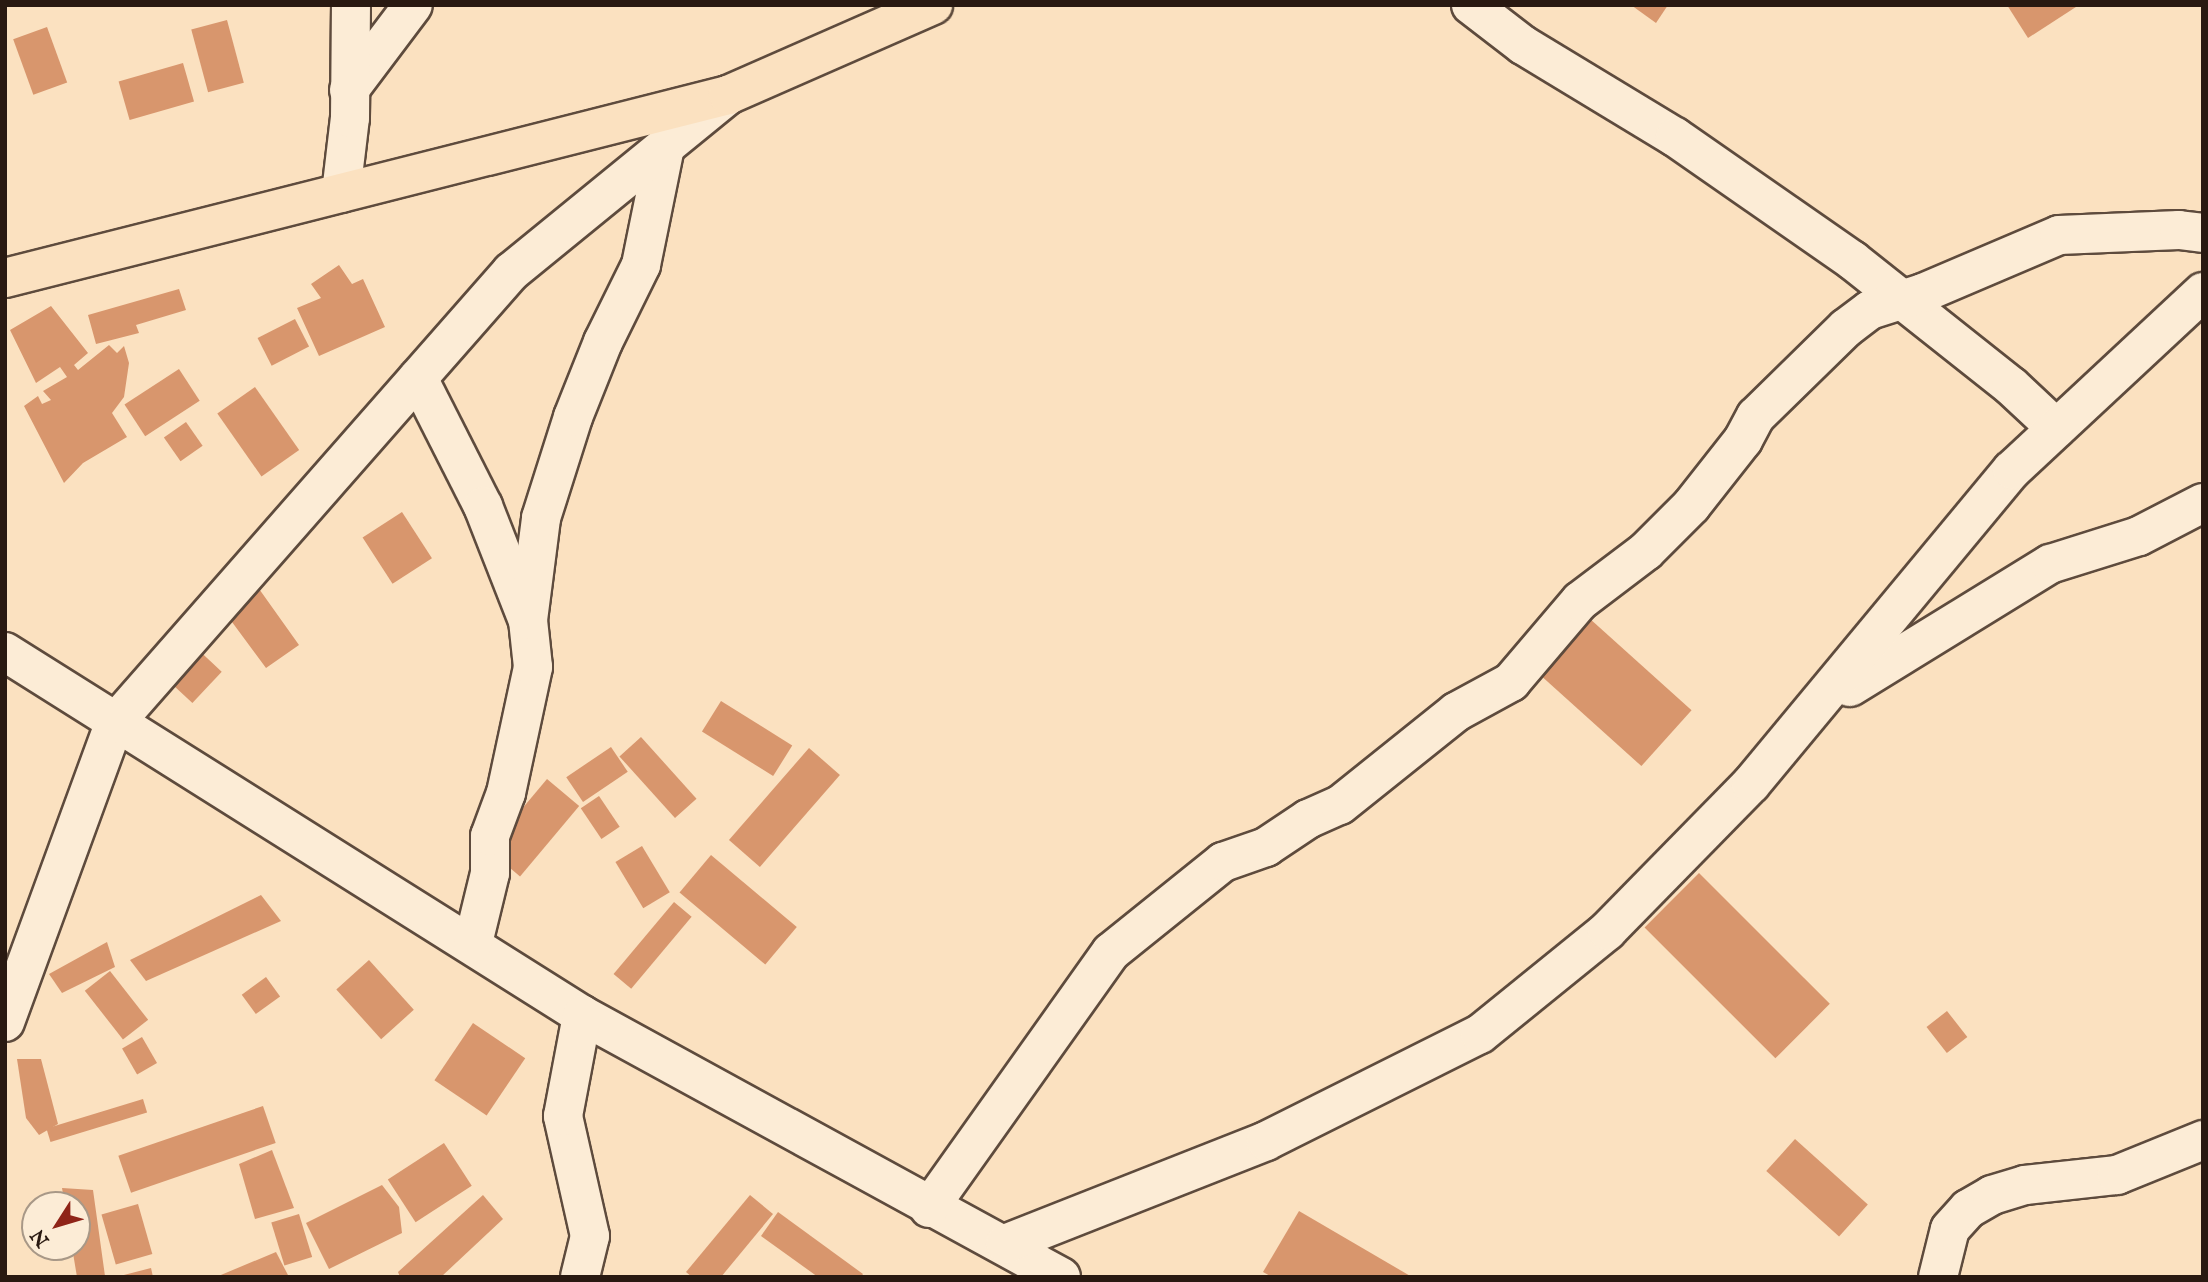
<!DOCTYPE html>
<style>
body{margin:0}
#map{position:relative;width:2208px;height:1282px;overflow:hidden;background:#fbe1c0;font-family:"IM FELL English",serif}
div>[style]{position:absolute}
.building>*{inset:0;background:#d8966d;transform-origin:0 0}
.roads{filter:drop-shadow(2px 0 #5e4b3d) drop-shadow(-2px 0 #5e4b3d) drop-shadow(0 2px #5e4b3d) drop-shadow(0 -2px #5e4b3d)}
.minor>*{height:38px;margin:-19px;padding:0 19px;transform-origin:19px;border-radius:19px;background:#fcecd6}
.major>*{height:38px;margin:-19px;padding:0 19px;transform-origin:19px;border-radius:19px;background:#fbe1c0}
span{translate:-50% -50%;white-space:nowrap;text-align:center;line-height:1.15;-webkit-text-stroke:5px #fcecd6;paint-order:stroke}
.frame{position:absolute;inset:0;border:7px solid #291911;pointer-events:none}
.north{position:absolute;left:21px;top:1191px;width:70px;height:70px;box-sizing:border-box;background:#fcecd6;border:2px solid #a89887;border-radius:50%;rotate:233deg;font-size:19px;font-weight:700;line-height:28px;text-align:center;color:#291911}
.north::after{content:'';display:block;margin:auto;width:24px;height:32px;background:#8f2418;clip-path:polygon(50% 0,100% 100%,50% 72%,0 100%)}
</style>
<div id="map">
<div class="building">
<div style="clip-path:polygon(1631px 5px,1668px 5px,1656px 23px)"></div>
<div style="clip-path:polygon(2007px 5px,2079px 5px,2028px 38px)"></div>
<div style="left:227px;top:20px;width:65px;height:37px;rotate:75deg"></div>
<div style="left:47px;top:27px;width:59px;height:36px;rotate:70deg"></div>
<div style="left:183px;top:63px;width:40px;height:67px;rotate:74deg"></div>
<div style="clip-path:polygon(339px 265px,352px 284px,363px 279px,385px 327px,319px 356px,297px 308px,321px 298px,311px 284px)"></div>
<div style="clip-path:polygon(179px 289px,186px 310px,136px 325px,139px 333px,96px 344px,88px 315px)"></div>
<div style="clip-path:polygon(51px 306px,88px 353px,74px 365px,78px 370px,109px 345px,117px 353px,124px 346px,129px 363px,124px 397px,112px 413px,127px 437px,83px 463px,64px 483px,24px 406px,38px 396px,42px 404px,51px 400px,43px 391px,67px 377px,60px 367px,36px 383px,10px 330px)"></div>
<div style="left:295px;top:319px;width:31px;height:42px;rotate:63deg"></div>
<div style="left:179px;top:369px;width:38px;height:65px;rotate:57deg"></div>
<div style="left:255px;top:387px;width:77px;height:46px;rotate:55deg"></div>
<div style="left:186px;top:422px;width:29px;height:27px;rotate:55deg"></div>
<div style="left:402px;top:512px;width:55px;height:47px;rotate:57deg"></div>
<div style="clip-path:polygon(257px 586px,299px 645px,266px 668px,232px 622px,219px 630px)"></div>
<div style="left:1589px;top:618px;width:138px;height:75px;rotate:42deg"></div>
<div style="left:191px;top:643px;width:42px;height:43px;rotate:43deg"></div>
<div style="left:721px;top:701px;width:84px;height:36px;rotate:32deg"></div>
<div style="left:641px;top:737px;width:83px;height:29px;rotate:48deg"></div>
<div style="left:611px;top:747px;width:30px;height:54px;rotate:56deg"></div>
<div style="left:809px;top:748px;width:41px;height:122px;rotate:41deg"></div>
<div style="left:547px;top:779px;width:42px;height:92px;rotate:40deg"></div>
<div style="left:599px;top:796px;width:37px;height:22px;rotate:56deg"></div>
<div style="left:642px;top:846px;width:54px;height:31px;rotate:59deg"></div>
<div style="left:711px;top:855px;width:112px;height:49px;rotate:40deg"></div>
<div style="left:1699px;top:873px;width:185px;height:77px;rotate:45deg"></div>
<div style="clip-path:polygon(261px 895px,281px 921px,146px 981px,130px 960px)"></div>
<div style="left:674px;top:902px;width:23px;height:94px;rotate:40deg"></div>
<div style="clip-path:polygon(107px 942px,115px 967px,62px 993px,49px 974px)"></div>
<div style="left:369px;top:960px;width:67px;height:44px;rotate:48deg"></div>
<div style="left:110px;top:971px;width:62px;height:32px;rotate:52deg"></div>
<div style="left:266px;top:977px;width:24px;height:30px;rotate:54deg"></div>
<div style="left:1947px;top:1011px;width:33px;height:26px;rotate:52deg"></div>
<div style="left:473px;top:1023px;width:63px;height:69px;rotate:34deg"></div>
<div style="left:142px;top:1037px;width:30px;height:23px;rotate:60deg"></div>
<div style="clip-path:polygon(17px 1059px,41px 1059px,58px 1124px,39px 1135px,26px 1118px)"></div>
<div style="left:143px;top:1099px;width:14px;height:101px;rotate:73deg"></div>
<div style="left:263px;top:1106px;width:39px;height:153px;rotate:71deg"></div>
<div style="left:1795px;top:1139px;width:98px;height:43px;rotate:42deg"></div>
<div style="left:444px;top:1143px;width:51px;height:67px;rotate:57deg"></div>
<div style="clip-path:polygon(272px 1150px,294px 1208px,255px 1219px,239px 1164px)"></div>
<div style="clip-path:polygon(382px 1185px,399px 1207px,402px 1233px,329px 1269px,306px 1223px)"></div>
<div style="clip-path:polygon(62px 1188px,93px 1190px,105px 1276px,77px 1277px,72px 1247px,77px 1247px,77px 1205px,65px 1205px)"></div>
<div style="clip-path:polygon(483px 1195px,503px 1219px,441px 1277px,400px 1277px,398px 1272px)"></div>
<div style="clip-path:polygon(750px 1195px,773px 1214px,721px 1277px,692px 1277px,686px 1272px)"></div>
<div style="left:138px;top:1204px;width:52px;height:38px;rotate:74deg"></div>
<div style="clip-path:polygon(1299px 1211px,1412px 1277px,1272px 1277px,1263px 1272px)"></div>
<div style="clip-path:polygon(778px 1212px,863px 1274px,861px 1277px,818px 1277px,761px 1236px)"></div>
<div style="left:299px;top:1214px;width:45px;height:29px;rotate:73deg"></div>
<div style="clip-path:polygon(276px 1252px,289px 1277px,216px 1277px)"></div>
<div style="clip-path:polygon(151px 1268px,153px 1277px,120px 1277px,120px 1276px)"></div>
</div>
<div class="roads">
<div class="minor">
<div style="left:1471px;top:5px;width:66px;rotate:37.6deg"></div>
<div style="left:1523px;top:45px;width:178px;rotate:31.2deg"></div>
<div style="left:1675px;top:137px;width:216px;rotate:34.8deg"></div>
<div style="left:1852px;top:260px;width:203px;rotate:38.4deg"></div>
<div style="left:2011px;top:386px;width:62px;rotate:43deg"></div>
<div style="left:349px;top:90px;width:106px;rotate:-53deg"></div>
<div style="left:341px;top:193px;width:76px;rotate:-83.2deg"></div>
<div style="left:350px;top:118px;width:113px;rotate:-89.5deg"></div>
<div style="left:418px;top:378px;width:144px;rotate:63.1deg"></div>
<div style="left:483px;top:506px;width:120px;rotate:68.6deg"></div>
<div style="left:5px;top:652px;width:682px;rotate:32.17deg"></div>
<div style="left:582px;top:1015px;width:546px;rotate:28.68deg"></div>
<div style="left:1850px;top:687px;width:235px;rotate:-31.6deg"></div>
<div style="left:2050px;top:564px;width:93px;rotate:-17.5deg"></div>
<div style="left:2139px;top:536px;width:72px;rotate:-27.3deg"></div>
<div style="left:473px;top:943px;width:72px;rotate:-76.3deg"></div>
<div style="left:490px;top:873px;width:37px;rotate:-90deg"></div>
<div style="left:490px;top:836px;width:46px;rotate:-69.6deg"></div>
<div style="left:506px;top:793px;width:129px;rotate:-77.9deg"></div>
<div style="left:533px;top:667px;width:47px;rotate:-96.1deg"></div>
<div style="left:528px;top:620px;width:103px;rotate:-82.7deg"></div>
<div style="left:541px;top:518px;width:106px;rotate:-72.4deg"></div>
<div style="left:573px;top:417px;width:81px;rotate:-68.2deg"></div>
<div style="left:603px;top:342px;width:86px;rotate:-63.7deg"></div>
<div style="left:641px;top:265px;width:115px;rotate:-78.5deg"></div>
<div style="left:5px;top:1022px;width:317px;rotate:-69.9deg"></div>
<div style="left:114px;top:724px;width:602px;rotate:-48.71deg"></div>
<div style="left:511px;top:272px;width:280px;rotate:-39.2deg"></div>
<div style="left:929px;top:1208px;width:314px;rotate:-54.6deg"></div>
<div style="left:1111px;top:952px;width:144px;rotate:-38.8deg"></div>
<div style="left:1223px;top:862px;width:46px;rotate:-19.2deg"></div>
<div style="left:1266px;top:847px;width:50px;rotate:-33.7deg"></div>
<div style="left:1308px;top:819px;width:35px;rotate:-24deg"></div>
<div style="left:1340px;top:805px;width:149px;rotate:-38.7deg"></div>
<div style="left:1456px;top:712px;width:63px;rotate:-28.6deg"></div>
<div style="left:1511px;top:682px;width:106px;rotate:-49.6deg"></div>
<div style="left:1580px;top:601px;width:83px;rotate:-37.1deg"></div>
<div style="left:1646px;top:551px;width:64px;rotate:-45deg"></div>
<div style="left:1691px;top:506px;width:84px;rotate:-51.8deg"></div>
<div style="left:1743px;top:440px;width:27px;rotate:-62deg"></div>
<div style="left:1756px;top:416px;width:126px;rotate:-44.4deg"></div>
<div style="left:1846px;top:328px;width:30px;rotate:-37deg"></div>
<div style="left:1870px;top:310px;width:56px;rotate:-17.8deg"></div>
<div style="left:1923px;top:293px;width:148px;rotate:-23.1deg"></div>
<div style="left:2059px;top:235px;width:120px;rotate:-2.4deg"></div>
<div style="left:2179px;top:230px;width:24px;rotate:7deg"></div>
<div style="left:1005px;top:1244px;width:281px;rotate:-21.5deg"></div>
<div style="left:1266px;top:1141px;width:239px;rotate:-26.6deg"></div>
<div style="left:1480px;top:1034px;width:164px;rotate:-39deg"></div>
<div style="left:1607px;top:931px;width:206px;rotate:-45.6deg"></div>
<div style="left:1751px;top:784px;width:408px;rotate:-50.3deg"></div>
<div style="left:2012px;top:470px;width:261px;rotate:-43deg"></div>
<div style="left:580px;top:1277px;width:42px;rotate:-76.3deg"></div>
<div style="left:590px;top:1236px;width:123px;rotate:-102.7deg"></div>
<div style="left:563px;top:1116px;width:103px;rotate:-79.3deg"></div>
<div style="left:1938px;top:1277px;width:49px;rotate:-76deg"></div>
<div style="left:1950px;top:1229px;width:27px;rotate:-48deg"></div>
<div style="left:1968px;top:1209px;width:28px;rotate:-30deg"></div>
<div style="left:1992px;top:1195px;width:34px;rotate:-17deg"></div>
<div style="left:2025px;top:1185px;width:93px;rotate:-6.2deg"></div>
<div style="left:2117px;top:1175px;width:93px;rotate:-22.1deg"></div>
</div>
<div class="major">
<div style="left:5px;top:278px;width:746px;rotate:-14.2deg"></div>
<div style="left:728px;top:95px;width:224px;rotate:-23.7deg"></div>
</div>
</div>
<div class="frame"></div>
<div class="north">N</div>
</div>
